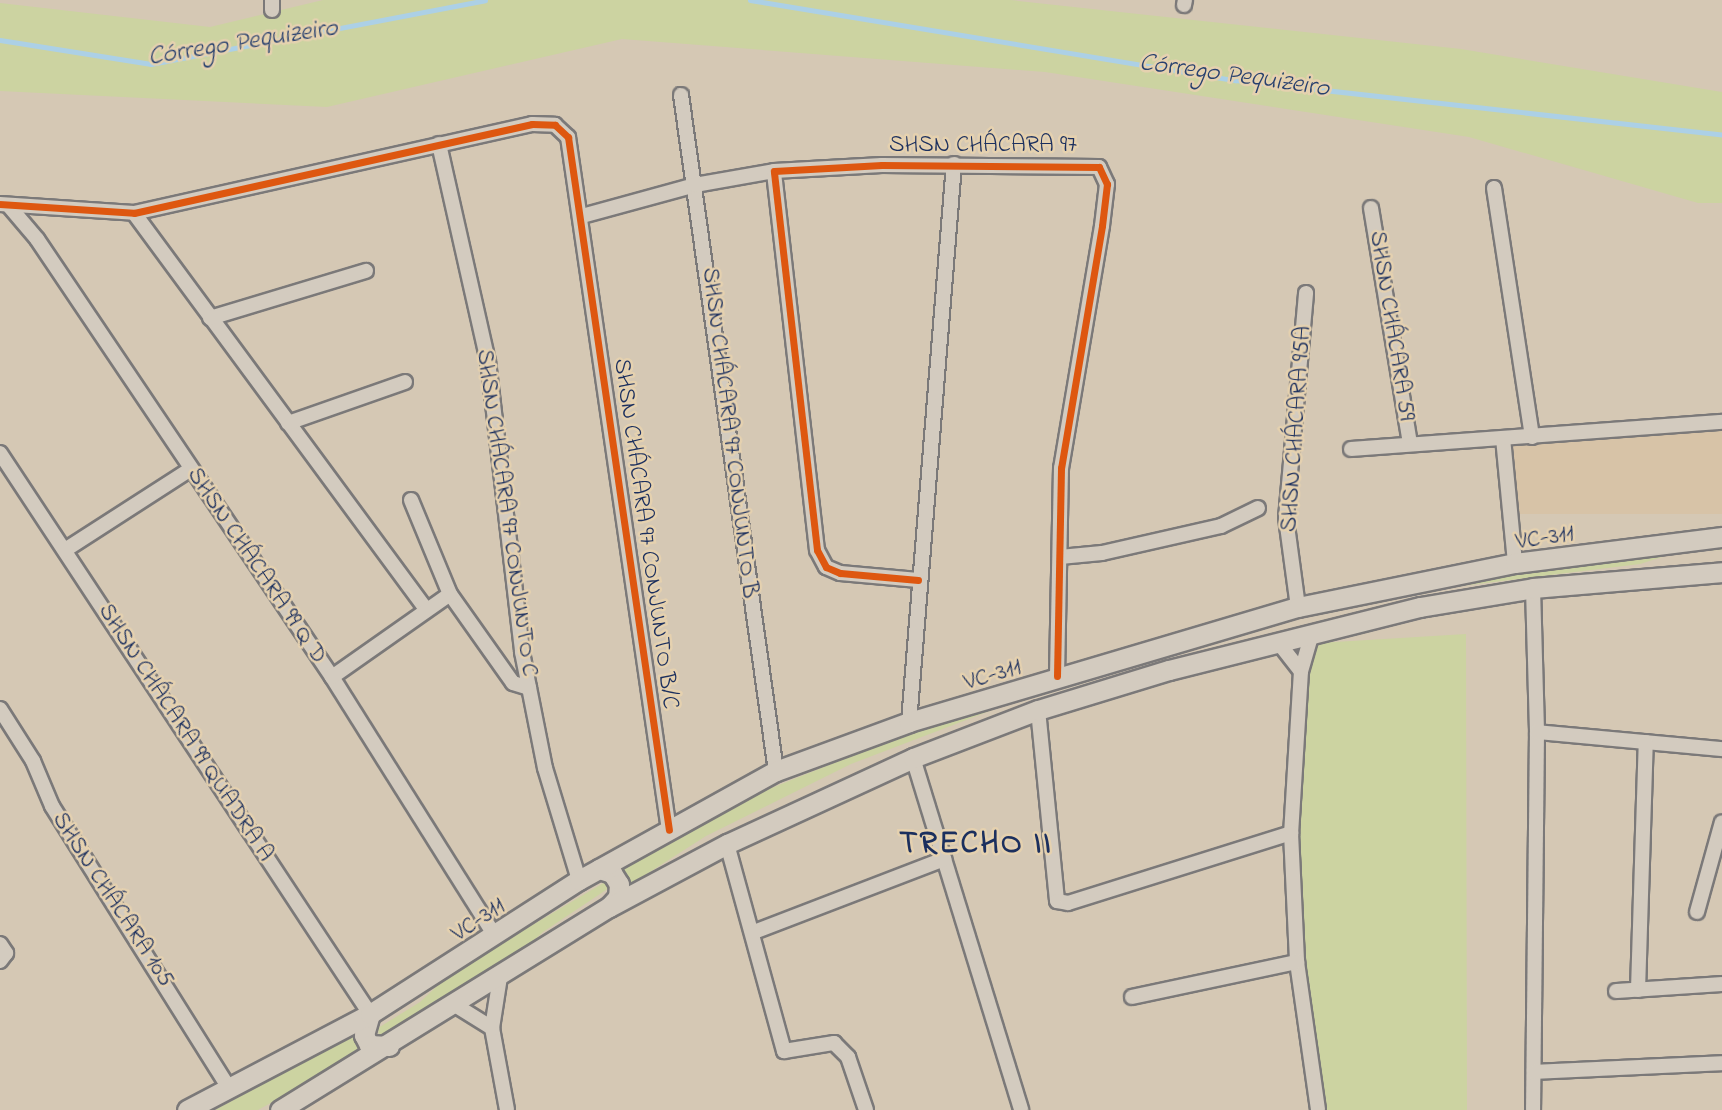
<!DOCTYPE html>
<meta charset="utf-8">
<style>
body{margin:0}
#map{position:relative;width:1722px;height:1110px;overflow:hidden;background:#d5c8b4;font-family:"Indie Flower",sans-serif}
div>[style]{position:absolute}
.built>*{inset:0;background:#d7c3a7;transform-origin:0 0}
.green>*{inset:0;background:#ccd3a1}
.stream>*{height:5px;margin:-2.5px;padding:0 2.5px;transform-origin:2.5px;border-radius:2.5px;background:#acd0e6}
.roads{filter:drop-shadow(2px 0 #7b7979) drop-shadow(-2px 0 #7b7979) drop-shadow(0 2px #7b7979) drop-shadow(0 -2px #7b7979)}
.street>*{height:14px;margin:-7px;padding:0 7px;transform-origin:7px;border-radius:7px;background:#d3cbbf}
.secondary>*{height:19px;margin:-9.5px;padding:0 9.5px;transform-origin:9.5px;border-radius:9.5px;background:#d3cbbf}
.cycleway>*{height:7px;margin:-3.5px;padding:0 3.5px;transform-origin:3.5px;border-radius:3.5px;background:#de5710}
span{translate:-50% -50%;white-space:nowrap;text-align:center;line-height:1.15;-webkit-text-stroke:5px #e5d1af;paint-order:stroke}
.street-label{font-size:24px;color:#1b2f5e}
.water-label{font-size:26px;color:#28406e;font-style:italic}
.district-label{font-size:32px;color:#1b2f5e;font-weight:700;letter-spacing:2px}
</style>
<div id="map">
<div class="built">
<div style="left:1722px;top:430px;width:84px;height:209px;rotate:90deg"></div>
</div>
<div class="green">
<div style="clip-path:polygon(323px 0,1010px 0,1461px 49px,1722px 92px,1722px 203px,1698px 203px,1469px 137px,1045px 72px,622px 39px,327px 107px,0 91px,0 3px,210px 27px)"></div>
<div style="clip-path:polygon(1722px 540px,1722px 550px,1681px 551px,1640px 564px,1438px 589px,1322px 612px,1152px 661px,995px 709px,851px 764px,706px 836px,628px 886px,622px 867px,726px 806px,864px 751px,1049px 686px,1396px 588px)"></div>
<div style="clip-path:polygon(1466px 634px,1467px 1110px,1318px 1110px,1291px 833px,1301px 671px,1318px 643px)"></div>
<div style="clip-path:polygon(610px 879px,612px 886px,543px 932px,521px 952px,379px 1037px,378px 1028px,420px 1002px,450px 974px)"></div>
<div style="clip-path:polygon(357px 1033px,365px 1051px,258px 1110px,215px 1110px)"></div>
</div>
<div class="stream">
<div style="left:750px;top:0;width:492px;rotate:9.4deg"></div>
<div style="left:1235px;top:80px;width:490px;rotate:6.4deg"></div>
<div style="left:0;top:40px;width:153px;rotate:9deg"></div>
<div style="left:151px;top:64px;width:340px;rotate:-10.8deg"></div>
</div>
<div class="roads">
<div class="street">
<div style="left:1184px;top:5px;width:5px;rotate:-79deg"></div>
<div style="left:272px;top:10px;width:10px;rotate:-90deg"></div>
<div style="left:681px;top:95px;width:683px;rotate:82deg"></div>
<div style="left:439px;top:144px;width:222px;rotate:77.3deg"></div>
<div style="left:488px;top:361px;width:293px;rotate:83.3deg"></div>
<div style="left:522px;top:652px;width:118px;rotate:78.8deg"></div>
<div style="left:545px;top:768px;width:117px;rotate:73.1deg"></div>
<div style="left:1494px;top:188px;width:252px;rotate:81.3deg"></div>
<div style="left:0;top:204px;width:134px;rotate:3.8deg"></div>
<div style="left:134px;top:213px;width:408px;rotate:-12.6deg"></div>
<div style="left:532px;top:124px;width:23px;rotate:2deg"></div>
<div style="left:555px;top:125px;width:18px;rotate:43deg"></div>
<div style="left:568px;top:137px;width:700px;rotate:81.71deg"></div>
<div style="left:9px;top:206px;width:43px;rotate:49.7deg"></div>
<div style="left:37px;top:239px;width:528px;rotate:56.04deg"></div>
<div style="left:332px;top:677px;width:302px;rotate:57.8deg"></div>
<div style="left:1371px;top:208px;width:239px;rotate:80.6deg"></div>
<div style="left:134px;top:213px;width:493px;rotate:53.6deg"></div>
<div style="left:582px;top:216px;width:117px;rotate:-15.3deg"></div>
<div style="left:695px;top:185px;width:80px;rotate:-10deg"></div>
<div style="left:210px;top:318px;width:163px;rotate:-16.8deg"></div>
<div style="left:288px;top:423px;width:124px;rotate:-19.3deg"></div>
<div style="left:1503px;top:438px;width:126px;rotate:84.5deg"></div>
<div style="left:1351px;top:449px;width:372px;rotate:-4.2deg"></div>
<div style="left:0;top:453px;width:672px;rotate:56.59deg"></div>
<div style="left:411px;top:500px;width:102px;rotate:67.5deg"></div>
<div style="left:450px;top:594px;width:109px;rotate:54.7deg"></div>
<div style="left:513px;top:683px;width:17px;rotate:17deg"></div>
<div style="left:65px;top:550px;width:148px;rotate:-32.8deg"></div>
<div style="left:1060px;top:557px;width:42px;rotate:-5.4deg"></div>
<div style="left:1102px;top:553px;width:122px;rotate:-12.8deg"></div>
<div style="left:1221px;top:526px;width:41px;rotate:-25.9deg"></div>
<div style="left:918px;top:580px;width:78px;rotate:-174.9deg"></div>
<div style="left:840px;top:573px;width:15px;rotate:-157deg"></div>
<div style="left:826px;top:567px;width:19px;rotate:-118deg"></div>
<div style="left:817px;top:550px;width:381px;rotate:-96.5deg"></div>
<div style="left:774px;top:171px;width:108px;rotate:-3.2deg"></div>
<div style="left:882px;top:165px;width:217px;rotate:0.5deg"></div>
<div style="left:1099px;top:167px;width:19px;rotate:65deg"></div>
<div style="left:1107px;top:184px;width:42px;rotate:96.8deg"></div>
<div style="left:1102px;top:226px;width:245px;rotate:99.6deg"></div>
<div style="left:1061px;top:468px;width:208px;rotate:91.1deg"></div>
<div style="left:1533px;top:588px;width:144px;rotate:88.4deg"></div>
<div style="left:1537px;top:732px;width:378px;rotate:90.6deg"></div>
<div style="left:1298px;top:607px;width:90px;rotate:-97.7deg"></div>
<div style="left:1286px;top:518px;width:226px;rotate:-84.9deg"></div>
<div style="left:1312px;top:633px;width:40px;rotate:106deg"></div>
<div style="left:1301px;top:671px;width:162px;rotate:93.5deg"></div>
<div style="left:1291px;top:833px;width:129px;rotate:87.3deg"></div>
<div style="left:1297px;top:962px;width:149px;rotate:81.9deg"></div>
<div style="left:1278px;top:642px;width:37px;rotate:52deg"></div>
<div style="left:332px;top:677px;width:144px;rotate:-35.1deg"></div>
<div style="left:0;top:709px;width:62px;rotate:57.6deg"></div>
<div style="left:33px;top:761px;width:49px;rotate:67.1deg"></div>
<div style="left:52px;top:806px;width:333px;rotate:57.9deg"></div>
<div style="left:1038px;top:710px;width:192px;rotate:84.3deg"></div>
<div style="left:1057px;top:901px;width:11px;rotate:10deg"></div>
<div style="left:1068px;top:903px;width:234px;rotate:-17.4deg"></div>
<div style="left:909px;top:722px;width:560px;rotate:-85.39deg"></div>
<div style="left:1537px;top:732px;width:186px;rotate:5.3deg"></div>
<div style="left:913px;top:758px;width:368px;rotate:72.9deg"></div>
<div style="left:727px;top:844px;width:215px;rotate:74.6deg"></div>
<div style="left:784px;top:1051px;width:51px;rotate:-9.1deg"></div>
<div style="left:834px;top:1043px;width:20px;rotate:45deg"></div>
<div style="left:848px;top:1057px;width:56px;rotate:71.2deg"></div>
<div style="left:1697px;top:912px;width:93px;rotate:-74.5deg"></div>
<div style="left:754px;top:932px;width:204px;rotate:-21deg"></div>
<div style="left:0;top:944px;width:11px;rotate:56deg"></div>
<div style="left:6px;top:953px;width:10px;rotate:127deg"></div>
<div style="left:500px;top:977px;width:52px;rotate:98.9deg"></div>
<div style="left:492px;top:1028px;width:83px;rotate:79.6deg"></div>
<div style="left:1638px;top:990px;width:248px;rotate:-88.2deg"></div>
<div style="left:1616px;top:991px;width:106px;rotate:-3.8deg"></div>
<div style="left:1132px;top:997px;width:169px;rotate:-12deg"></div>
<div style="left:455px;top:1005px;width:44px;rotate:31.9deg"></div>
<div style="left:1534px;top:1072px;width:188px;rotate:-2.7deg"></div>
</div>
<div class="secondary">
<div style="left:599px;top:869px;width:14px;rotate:17deg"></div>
<div style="left:612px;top:873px;width:13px;rotate:58deg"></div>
<div style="left:619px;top:884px;width:13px;rotate:94deg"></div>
<div style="left:618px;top:897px;width:13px;rotate:132deg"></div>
<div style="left:370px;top:1014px;width:22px;rotate:106deg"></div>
<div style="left:364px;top:1035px;width:11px;rotate:63deg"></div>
<div style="left:369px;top:1045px;width:20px;rotate:3deg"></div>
<div style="left:187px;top:1110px;width:207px;rotate:-27.7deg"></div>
<div style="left:370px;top:1014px;width:248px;rotate:-32.7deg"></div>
<div style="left:579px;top:880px;width:225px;rotate:-29deg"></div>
<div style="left:776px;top:771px;width:142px;rotate:-20.2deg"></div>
<div style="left:909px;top:722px;width:406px;rotate:-16.5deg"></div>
<div style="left:1298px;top:607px;width:221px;rotate:-11.5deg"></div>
<div style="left:1515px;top:563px;width:209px;rotate:-7.2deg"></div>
<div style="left:280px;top:1110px;width:387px;rotate:-31.7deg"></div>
<div style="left:609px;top:907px;width:134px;rotate:-28.1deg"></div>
<div style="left:727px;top:844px;width:205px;rotate:-24.8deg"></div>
<div style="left:913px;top:758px;width:134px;rotate:-21deg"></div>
<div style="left:1038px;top:710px;width:137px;rotate:-17deg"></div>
<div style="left:1169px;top:670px;width:259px;rotate:-14.1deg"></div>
<div style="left:1420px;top:607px;width:115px;rotate:-9.5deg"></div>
<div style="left:1533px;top:588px;width:190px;rotate:-4.8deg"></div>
</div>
</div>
<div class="cycleway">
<div style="left:0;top:204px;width:134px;rotate:3.8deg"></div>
<div style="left:134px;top:213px;width:408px;rotate:-12.6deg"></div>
<div style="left:532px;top:124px;width:23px;rotate:2deg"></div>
<div style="left:555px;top:125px;width:18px;rotate:43deg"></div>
<div style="left:568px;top:137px;width:700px;rotate:81.71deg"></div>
<div style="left:918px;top:580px;width:78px;rotate:-174.9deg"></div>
<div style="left:840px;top:573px;width:15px;rotate:-157deg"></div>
<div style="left:826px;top:567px;width:19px;rotate:-118deg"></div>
<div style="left:817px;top:550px;width:381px;rotate:-96.5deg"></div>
<div style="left:774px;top:171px;width:108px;rotate:-3.2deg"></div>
<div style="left:882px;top:165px;width:217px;rotate:0.5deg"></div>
<div style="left:1099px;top:167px;width:19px;rotate:65deg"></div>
<div style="left:1107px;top:184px;width:42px;rotate:96.8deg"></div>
<div style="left:1102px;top:226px;width:245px;rotate:99.6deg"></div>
<div style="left:1061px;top:468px;width:208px;rotate:91.1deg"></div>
</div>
<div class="street-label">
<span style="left:983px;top:146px">SHSN CHÁCARA 97</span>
<span style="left:1391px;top:326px;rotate:81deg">SHSN CHÁCARA 59</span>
<span style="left:1297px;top:429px;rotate:-86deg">SHSN CHÁCARA 95A</span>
<span style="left:729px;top:433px;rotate:83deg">SHSN CHÁCARA 97 CONJUNTO B</span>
<span style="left:506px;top:513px;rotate:82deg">SHSN CHÁCARA 97 CONJUNTO C</span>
<span style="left:645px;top:534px;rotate:82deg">SHSN CHÁCARA 97 CONJUNTO B/C</span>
<span style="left:1545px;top:539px;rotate:-9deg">VC-311</span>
<span style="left:256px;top:566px;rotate:56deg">SHSN CHÁCARA 99 Q D</span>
<span style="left:993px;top:676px;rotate:-17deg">VC-311</span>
<span style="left:185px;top:733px;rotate:57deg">SHSN CHÁCARA 99 QUADRA A</span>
<span style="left:112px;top:900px;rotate:57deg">SHSN CHÁCARA 105</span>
<span style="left:479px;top:921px;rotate:-34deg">VC-311</span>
</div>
<div class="water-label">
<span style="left:243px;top:44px;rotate:-9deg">Córrego Pequizeiro</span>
<span style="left:1234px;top:77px;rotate:8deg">Córrego Pequizeiro</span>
</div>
<div class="district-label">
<span style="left:976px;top:845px">TRECHO II</span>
</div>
</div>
